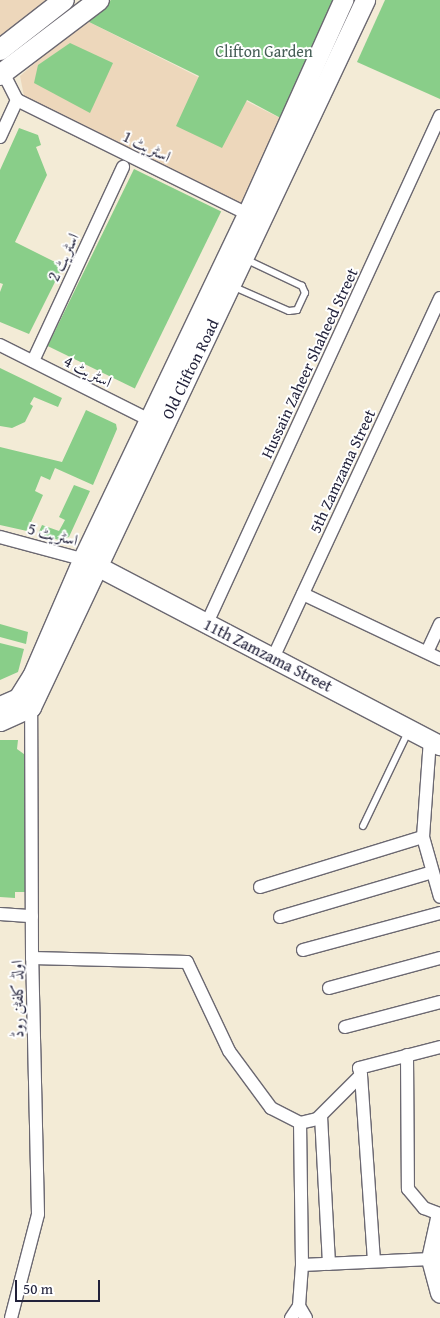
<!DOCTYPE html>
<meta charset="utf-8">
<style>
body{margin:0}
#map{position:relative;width:440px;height:1318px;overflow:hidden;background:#f3ebd6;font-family:"Gentium Book Plus",Amiri,serif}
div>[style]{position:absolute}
.built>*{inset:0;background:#edd7bb}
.green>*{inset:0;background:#89ce89;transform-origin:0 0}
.roads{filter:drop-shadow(1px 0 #6b6871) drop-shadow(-1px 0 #6b6871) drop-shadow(0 1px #6b6871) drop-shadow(0 -1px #6b6871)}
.lane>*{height:6px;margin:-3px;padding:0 3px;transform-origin:3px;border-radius:3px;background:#fff}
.street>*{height:12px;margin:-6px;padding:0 6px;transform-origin:6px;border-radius:6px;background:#fff}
.secondary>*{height:19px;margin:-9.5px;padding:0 9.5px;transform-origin:9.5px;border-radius:9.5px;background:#fff}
.primary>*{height:20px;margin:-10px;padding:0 10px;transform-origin:10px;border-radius:10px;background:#fff}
span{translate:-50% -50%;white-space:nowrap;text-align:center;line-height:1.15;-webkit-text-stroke:4px #fff;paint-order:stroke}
.park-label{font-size:16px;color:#465e56}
.street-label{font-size:16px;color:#22223b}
.scale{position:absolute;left:15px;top:1280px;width:85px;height:22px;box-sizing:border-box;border:2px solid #22223b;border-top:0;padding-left:6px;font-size:15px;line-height:18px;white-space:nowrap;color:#22223b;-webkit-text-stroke:4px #fff;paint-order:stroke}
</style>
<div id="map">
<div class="built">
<div style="clip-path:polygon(0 0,65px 0,0 50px)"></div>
<div style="clip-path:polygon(85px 20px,288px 122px,247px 214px,24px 96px,20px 76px)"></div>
</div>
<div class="green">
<div style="clip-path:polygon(111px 0,343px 0,288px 122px,247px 100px,222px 148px,176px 126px,199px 76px,85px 20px)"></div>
<div style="clip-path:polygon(385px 0,440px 0,440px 99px,357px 62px)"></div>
<div style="clip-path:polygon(70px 43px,113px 63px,90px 113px,34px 83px,38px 65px)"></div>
<div style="clip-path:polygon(19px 128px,38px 135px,41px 145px,36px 147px,47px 175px,15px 242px,63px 266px,29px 334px,0 322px,0 292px,3px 284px,0 283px,0 170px)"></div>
<div style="left:134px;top:169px;width:97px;height:197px;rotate:26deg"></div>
<div style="clip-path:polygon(0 368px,62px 398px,58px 407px,34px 397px,30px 404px,33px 406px,25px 422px,12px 428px,0 426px)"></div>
<div style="clip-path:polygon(86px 410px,116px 424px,117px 429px,93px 485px,55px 468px,50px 480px,41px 476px,35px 491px,43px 495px,27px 531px,0 525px,0 447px,62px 462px)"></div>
<div style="clip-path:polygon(74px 485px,90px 491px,69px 537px,59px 540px,38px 534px,42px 525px,59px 531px,65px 520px,59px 517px)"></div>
<div style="clip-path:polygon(0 624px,28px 632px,26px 644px,0 637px)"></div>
<div style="clip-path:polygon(0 643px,24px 649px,18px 672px,0 680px)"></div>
<div style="clip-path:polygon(0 740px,18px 740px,17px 749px,28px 757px,25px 892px,15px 892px,15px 898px,0 897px)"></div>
</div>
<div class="roads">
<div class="lane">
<div style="left:232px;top:286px;width:62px;rotate:23.7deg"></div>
<div style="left:289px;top:311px;width:8px;rotate:-7deg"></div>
<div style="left:297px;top:310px;width:19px;rotate:-65deg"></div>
<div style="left:305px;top:293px;width:8px;rotate:-113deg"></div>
<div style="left:302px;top:286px;width:63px;rotate:-154.7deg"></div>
<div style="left:363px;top:826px;width:106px;rotate:-64.4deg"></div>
</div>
<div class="street">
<div style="left:17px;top:100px;width:262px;rotate:26.3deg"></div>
<div style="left:0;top:137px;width:41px;rotate:-65.3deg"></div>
<div style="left:17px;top:100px;width:31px;rotate:-117deg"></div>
<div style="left:0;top:345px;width:172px;rotate:26.6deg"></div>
<div style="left:33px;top:361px;width:214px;rotate:-65.1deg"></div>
<div style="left:0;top:537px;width:92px;rotate:15.1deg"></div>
<div style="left:303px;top:594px;width:152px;rotate:25.4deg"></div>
<div style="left:207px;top:623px;width:558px;rotate:-65.32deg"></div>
<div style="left:427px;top:652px;width:31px;rotate:-65deg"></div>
<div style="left:273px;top:658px;width:397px;rotate:-65.1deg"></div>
<div style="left:423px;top:837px;width:62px;rotate:74.2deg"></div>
<div style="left:260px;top:887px;width:170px;rotate:-17.1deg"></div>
<div style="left:423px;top:837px;width:98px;rotate:-85.9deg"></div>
<div style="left:0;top:914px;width:32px;rotate:4deg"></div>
<div style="left:280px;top:917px;width:159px;rotate:-16.4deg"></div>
<div style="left:303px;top:950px;width:142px;rotate:-15.1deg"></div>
<div style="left:32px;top:958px;width:155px;rotate:1.5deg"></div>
<div style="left:187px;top:962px;width:98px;rotate:64.7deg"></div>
<div style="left:229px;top:1051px;width:71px;rotate:53.6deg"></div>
<div style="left:271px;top:1108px;width:33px;rotate:27deg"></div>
<div style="left:329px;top:988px;width:115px;rotate:-15.1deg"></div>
<div style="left:345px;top:1027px;width:98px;rotate:-14.7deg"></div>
<div style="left:407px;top:1055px;width:134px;rotate:89.6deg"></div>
<div style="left:408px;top:1189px;width:25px;rotate:50deg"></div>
<div style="left:424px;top:1208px;width:17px;rotate:21deg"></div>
<div style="left:361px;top:1075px;width:186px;rotate:86deg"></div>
<div style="left:321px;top:1116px;width:148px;rotate:86.9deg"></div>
<div style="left:302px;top:1265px;width:129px;rotate:-2.7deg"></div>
<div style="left:299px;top:1306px;width:14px;rotate:60deg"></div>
<div style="left:11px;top:1318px;width:107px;rotate:-75.4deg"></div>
<div style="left:38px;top:1214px;width:256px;rotate:-91.3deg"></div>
<div style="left:32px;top:958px;width:256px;rotate:-90.2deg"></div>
<div style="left:291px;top:1318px;width:14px;rotate:-56deg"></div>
<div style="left:299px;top:1306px;width:41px;rotate:-85.8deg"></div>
<div style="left:302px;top:1265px;width:142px;rotate:-90.8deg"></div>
<div style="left:300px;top:1123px;width:17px;rotate:-13deg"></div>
<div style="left:317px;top:1119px;width:62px;rotate:-45deg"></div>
<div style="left:361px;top:1075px;width:7px;rotate:-106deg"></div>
<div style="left:359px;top:1068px;width:84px;rotate:-14.5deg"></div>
</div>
<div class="secondary">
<div style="left:97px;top:566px;width:387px;rotate:27.6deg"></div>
<div style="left:0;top:706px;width:20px;rotate:-24deg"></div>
<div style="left:18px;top:698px;width:26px;rotate:-58deg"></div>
<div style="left:32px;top:676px;width:129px;rotate:-66.6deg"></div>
<div style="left:83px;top:558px;width:381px;rotate:-64.5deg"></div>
<div style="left:247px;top:214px;width:235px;rotate:-65.8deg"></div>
<div style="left:0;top:721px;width:34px;rotate:-24deg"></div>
<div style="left:31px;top:707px;width:782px;rotate:-64.71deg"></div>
<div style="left:440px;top:1218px;width:42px;rotate:102.4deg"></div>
<div style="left:431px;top:1259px;width:35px;rotate:75deg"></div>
</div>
<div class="primary">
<div style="left:0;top:50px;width:81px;rotate:-38deg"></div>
<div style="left:0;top:75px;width:124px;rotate:-37.1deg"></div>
</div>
</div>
<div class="park-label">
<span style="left:264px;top:51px">Clifton Garden</span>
</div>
<div class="street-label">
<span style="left:147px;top:146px;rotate:26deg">اسٹریٹ 1</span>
<span style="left:63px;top:257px;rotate:-65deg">اسٹریٹ 2</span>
<span style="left:309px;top:363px;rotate:-65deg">Hussain Zaheer Shaheed Street</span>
<span style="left:190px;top:369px;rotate:-64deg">Old Clifton Road</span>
<span style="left:88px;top:371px;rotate:27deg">اسٹریٹ 4</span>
<span style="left:342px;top:471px;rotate:-65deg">5th Zamzama Street</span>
<span style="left:53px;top:534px;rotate:14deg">اسٹریٹ 5</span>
<span style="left:268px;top:655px;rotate:27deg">11th Zamzama Street</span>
<span style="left:17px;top:999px;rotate:-91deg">اولڈ کلفٹن روڈ</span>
</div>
<div class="scale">50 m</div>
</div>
